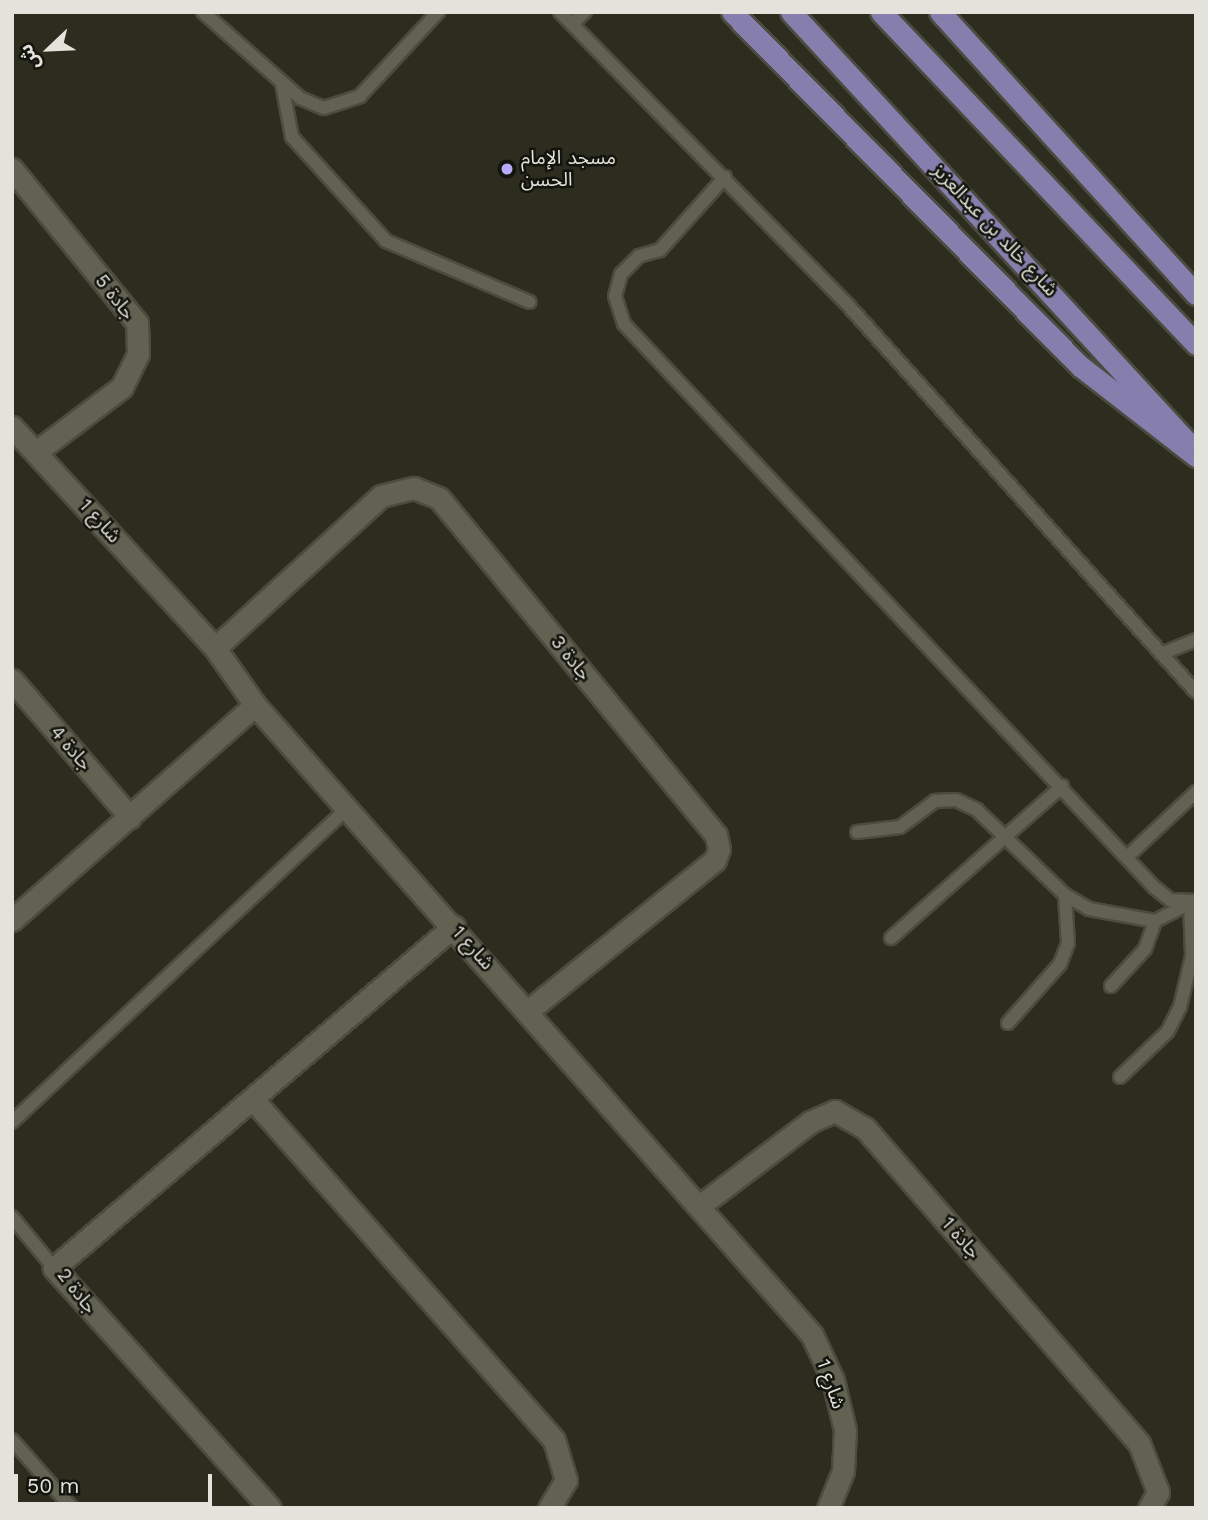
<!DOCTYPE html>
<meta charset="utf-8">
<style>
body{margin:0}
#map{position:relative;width:1208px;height:1520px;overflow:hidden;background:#2c2c1f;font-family:"Work Sans","Noto Sans Arabic",sans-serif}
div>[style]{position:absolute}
.roads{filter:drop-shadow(2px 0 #4b4b3f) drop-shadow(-2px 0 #4b4b3f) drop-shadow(0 2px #4b4b3f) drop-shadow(0 -2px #4b4b3f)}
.lane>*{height:12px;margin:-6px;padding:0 6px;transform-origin:6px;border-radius:6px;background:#626253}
.street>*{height:21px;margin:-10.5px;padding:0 10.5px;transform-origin:10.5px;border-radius:10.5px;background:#626253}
.primary>*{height:21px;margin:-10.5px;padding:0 10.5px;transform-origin:10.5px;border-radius:10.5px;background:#867eac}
.dots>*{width:19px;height:19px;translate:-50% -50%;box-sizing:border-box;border:4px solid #14140e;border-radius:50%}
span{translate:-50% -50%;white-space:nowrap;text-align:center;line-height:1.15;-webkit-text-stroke:5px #14140e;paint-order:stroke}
.poi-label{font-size:19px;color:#e3e3db}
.left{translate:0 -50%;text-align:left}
.street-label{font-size:19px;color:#e3e3db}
.frame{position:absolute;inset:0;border:14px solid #e3e3db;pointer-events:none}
.north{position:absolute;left:14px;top:14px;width:70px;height:70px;-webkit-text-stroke:5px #14140e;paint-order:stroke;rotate:247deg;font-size:19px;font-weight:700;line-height:28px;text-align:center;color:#e3e3db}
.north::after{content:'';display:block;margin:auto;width:24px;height:32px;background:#e3e3db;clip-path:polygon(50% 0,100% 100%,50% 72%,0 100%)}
.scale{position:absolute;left:14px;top:1474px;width:198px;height:32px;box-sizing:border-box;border:4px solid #e3e3db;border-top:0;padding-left:9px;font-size:21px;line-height:24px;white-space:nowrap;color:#e3e3db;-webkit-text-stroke:5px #14140e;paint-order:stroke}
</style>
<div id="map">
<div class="roads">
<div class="lane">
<div style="left:203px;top:12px;width:130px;rotate:41.6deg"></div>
<div style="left:300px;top:98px;width:26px;rotate:23deg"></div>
<div style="left:324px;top:108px;width:38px;rotate:-18deg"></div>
<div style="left:360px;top:96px;width:115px;rotate:-47.1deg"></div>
<div style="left:560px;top:12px;width:408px;rotate:45.5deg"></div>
<div style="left:846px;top:303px;width:523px;rotate:48.02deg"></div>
<div style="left:572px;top:24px;width:18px;rotate:-43deg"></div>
<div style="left:282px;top:84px;width:54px;rotate:79.3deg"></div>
<div style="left:292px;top:137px;width:140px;rotate:47.9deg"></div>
<div style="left:386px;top:241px;width:156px;rotate:23deg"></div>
<div style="left:725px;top:177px;width:98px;rotate:131.7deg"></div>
<div style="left:660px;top:250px;width:22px;rotate:164deg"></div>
<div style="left:639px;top:256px;width:25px;rotate:135deg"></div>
<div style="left:621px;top:274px;width:23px;rotate:105deg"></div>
<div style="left:615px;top:296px;width:29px;rotate:72deg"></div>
<div style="left:624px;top:324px;width:773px;rotate:46.73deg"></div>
<div style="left:1154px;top:887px;width:21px;rotate:39deg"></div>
<div style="left:1170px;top:900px;width:26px;rotate:2deg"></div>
<div style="left:1161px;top:654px;width:38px;rotate:-22deg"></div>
<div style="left:857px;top:832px;width:43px;rotate:-6.6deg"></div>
<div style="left:900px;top:827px;width:44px;rotate:-36.6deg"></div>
<div style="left:935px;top:801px;width:21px;rotate:-3deg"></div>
<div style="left:956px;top:800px;width:23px;rotate:25deg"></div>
<div style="left:977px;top:810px;width:122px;rotate:44deg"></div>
<div style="left:1065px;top:895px;width:28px;rotate:30deg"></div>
<div style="left:1089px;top:909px;width:67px;rotate:10.3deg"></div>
<div style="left:1155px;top:921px;width:39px;rotate:-27deg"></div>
<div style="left:1190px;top:903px;width:53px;rotate:87.8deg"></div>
<div style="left:1192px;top:956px;width:52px;rotate:103.2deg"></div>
<div style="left:1180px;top:1007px;width:28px;rotate:117deg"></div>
<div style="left:1167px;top:1032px;width:65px;rotate:136.2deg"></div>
<div style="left:1127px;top:857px;width:95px;rotate:-43.3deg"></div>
<div style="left:891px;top:938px;width:229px;rotate:-41.6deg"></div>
<div style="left:1111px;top:986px;width:50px;rotate:-47.4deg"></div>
<div style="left:1145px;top:949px;width:30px;rotate:-70deg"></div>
<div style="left:1008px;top:1023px;width:79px;rotate:-48.6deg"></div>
<div style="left:1060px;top:964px;width:22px;rotate:-69deg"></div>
<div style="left:1068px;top:943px;width:48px;rotate:-93.6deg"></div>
<div style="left:12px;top:1122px;width:460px;rotate:-43.1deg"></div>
<div style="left:12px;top:1217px;width:66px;rotate:50.5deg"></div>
<div style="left:12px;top:1440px;width:91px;rotate:48.6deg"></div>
</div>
<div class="street">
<div style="left:12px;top:169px;width:198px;rotate:50.9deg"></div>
<div style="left:137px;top:323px;width:31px;rotate:88deg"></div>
<div style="left:138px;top:354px;width:37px;rotate:116deg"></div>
<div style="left:122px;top:387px;width:106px;rotate:143deg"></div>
<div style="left:12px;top:427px;width:300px;rotate:47.4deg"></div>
<div style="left:215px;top:648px;width:70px;rotate:54.9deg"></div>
<div style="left:255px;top:705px;width:841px;rotate:48.52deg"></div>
<div style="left:812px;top:1335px;width:50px;rotate:65deg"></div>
<div style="left:833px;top:1380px;width:51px;rotate:76.5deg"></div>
<div style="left:845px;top:1430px;width:41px;rotate:92.8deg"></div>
<div style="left:843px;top:1471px;width:40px;rotate:112deg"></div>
<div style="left:215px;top:648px;width:225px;rotate:-42.5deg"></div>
<div style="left:381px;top:496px;width:34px;rotate:-14deg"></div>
<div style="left:414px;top:488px;width:27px;rotate:22deg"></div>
<div style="left:439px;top:498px;width:436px;rotate:50.6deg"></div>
<div style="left:716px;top:835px;width:14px;rotate:78deg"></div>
<div style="left:719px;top:849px;width:12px;rotate:110deg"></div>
<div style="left:715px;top:860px;width:239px;rotate:141.1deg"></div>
<div style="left:12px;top:680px;width:181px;rotate:49.3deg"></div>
<div style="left:12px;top:920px;width:324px;rotate:-41.5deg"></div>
<div style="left:255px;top:1102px;width:451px;rotate:48.5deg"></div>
<div style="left:554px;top:1440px;width:42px;rotate:73.3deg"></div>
<div style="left:566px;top:1480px;width:33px;rotate:121deg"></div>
<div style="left:702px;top:1204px;width:136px;rotate:-37.2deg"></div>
<div style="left:810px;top:1122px;width:27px;rotate:-24deg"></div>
<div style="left:835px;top:1111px;width:34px;rotate:30deg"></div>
<div style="left:865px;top:1128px;width:417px;rotate:49deg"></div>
<div style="left:1139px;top:1443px;width:53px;rotate:68.8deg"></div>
<div style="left:1158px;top:1492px;width:18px;rotate:119deg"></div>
<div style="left:270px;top:1508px;width:323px;rotate:-132deg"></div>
<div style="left:54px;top:1268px;width:526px;rotate:-40.53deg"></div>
</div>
<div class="primary">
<div style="left:732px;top:12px;width:496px;rotate:45.5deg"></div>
<div style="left:1080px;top:366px;width:147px;rotate:37.8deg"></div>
<div style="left:791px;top:12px;width:586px;rotate:47.35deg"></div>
<div style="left:881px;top:12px;width:458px;rotate:46.5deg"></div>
<div style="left:940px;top:12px;width:381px;rotate:47.8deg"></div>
</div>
</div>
<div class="dots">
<div style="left:507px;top:169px;background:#b6abf8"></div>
</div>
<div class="poi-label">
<span class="left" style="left:521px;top:169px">مسجد الإمام<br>الحسن</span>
</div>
<div class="street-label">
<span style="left:995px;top:230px;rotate:47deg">شارع خالد بن عبدالعزيز</span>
<span style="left:115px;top:297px;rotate:52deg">جادة 5</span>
<span style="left:100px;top:521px;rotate:48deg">شارع 1</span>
<span style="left:571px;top:658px;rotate:51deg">جادة 3</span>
<span style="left:71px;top:748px;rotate:49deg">جادة 4</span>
<span style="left:473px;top:948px;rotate:48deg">شارع 1</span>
<span style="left:961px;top:1238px;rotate:49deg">جادة 1</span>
<span style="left:77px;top:1291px;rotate:52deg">جادة 2</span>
<span style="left:831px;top:1384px;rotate:71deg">شارع 1</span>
</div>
<div class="frame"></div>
<div class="north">ش</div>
<div class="scale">50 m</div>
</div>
